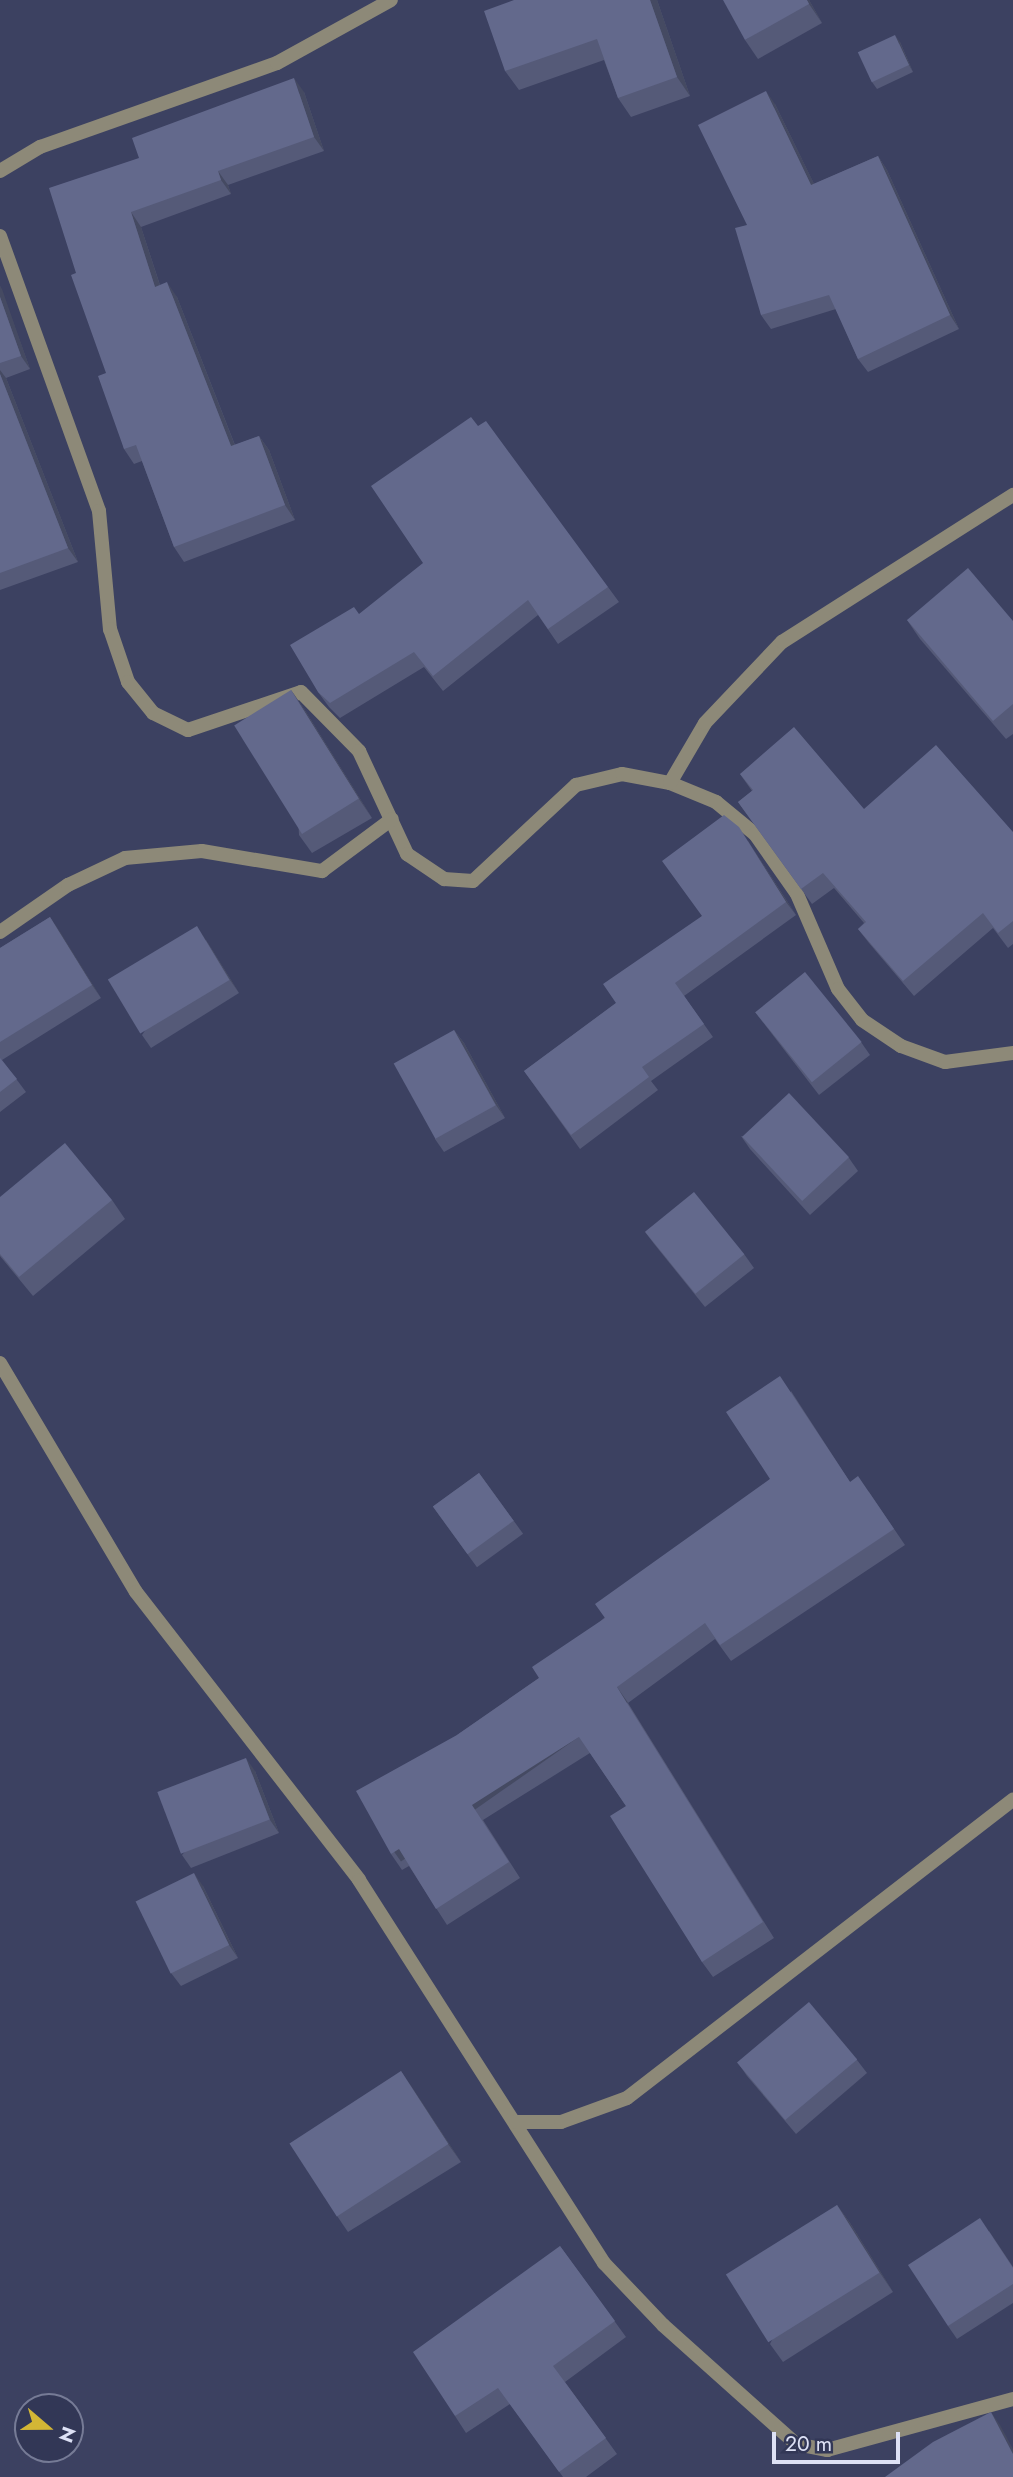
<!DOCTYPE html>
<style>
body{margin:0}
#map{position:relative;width:1013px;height:2477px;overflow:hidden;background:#3c4161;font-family:Jost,sans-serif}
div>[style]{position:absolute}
.street>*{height:14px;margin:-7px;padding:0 7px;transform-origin:7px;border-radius:7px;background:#8d8978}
.wall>*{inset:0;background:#555a78;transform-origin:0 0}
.shaded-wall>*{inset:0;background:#454a62;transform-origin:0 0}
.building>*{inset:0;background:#63698c;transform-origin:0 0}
span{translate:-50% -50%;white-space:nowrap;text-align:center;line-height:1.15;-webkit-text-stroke:5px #323756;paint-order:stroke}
.north{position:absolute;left:14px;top:2393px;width:70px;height:70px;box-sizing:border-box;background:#323756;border:2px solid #767b96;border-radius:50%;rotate:110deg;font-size:19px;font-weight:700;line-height:28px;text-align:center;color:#dde1f5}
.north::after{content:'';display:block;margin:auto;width:24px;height:32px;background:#d3b635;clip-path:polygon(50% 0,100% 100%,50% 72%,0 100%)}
.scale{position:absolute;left:772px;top:2432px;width:128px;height:32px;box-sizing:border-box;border:4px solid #dde1f5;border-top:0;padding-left:9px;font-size:21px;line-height:24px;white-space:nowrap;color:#dde1f5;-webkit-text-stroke:5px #323756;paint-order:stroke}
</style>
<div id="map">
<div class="street">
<div style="left:0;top:171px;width:47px;rotate:-31deg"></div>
<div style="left:40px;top:147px;width:251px;rotate:-19.5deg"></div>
<div style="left:277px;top:63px;width:130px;rotate:-28.9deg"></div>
<div style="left:0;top:236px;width:292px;rotate:70.2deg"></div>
<div style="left:99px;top:511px;width:119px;rotate:84.7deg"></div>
<div style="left:110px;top:629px;width:56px;rotate:71.2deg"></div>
<div style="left:128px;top:682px;width:40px;rotate:51deg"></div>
<div style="left:153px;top:713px;width:39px;rotate:26deg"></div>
<div style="left:188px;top:730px;width:119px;rotate:-18.6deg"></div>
<div style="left:301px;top:692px;width:83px;rotate:45.5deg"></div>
<div style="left:359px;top:751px;width:114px;rotate:65deg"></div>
<div style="left:407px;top:854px;width:45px;rotate:34deg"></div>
<div style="left:444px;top:879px;width:29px;rotate:4deg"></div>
<div style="left:473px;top:881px;width:141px;rotate:-43deg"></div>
<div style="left:576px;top:785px;width:47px;rotate:-13.4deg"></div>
<div style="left:622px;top:774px;width:49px;rotate:10.6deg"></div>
<div style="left:670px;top:783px;width:50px;rotate:22.4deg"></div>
<div style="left:716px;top:802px;width:50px;rotate:39.4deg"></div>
<div style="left:755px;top:834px;width:73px;rotate:55deg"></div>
<div style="left:797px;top:894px;width:103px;rotate:66.7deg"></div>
<div style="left:838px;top:989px;width:39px;rotate:52deg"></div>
<div style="left:862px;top:1020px;width:47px;rotate:33.7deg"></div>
<div style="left:901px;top:1046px;width:47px;rotate:20deg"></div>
<div style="left:945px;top:1062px;width:69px;rotate:-7.5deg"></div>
<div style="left:670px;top:783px;width:69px;rotate:-59.7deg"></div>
<div style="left:705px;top:723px;width:112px;rotate:-46.5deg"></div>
<div style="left:782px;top:642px;width:274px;rotate:-32.5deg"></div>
<div style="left:0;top:932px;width:83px;rotate:-34.7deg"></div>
<div style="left:68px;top:885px;width:63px;rotate:-25.3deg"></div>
<div style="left:125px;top:858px;width:77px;rotate:-5.2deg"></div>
<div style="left:202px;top:851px;width:122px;rotate:9.5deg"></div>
<div style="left:322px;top:871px;width:87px;rotate:-36.6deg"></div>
<div style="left:0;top:1363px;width:266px;rotate:59.3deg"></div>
<div style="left:136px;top:1592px;width:364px;rotate:52.2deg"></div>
<div style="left:359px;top:1880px;width:455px;rotate:57.4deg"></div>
<div style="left:604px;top:2263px;width:86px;rotate:46.4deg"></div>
<div style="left:663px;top:2325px;width:178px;rotate:41.8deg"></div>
<div style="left:796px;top:2444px;width:32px;rotate:11deg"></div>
<div style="left:827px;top:2450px;width:193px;rotate:-15.3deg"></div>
<div style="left:516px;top:2122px;width:45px"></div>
<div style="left:561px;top:2122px;width:70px;rotate:-20deg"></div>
<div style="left:627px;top:2098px;width:488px;rotate:-37.7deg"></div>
</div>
<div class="wall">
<div style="clip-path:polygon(514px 0,657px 0,690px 96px,631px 117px,618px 98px,604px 60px,519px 90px,505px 71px)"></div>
<div style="clip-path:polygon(809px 0,822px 23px,758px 59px,745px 40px)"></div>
<div style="clip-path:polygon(900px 42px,913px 72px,877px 89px,872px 82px)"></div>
<div style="clip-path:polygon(304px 92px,324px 151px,228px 185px,231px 194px,141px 227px,160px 285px,177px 297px,235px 445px,259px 436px,269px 450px,295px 520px,184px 562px,174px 547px,142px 461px,134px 464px,124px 449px,106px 373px,139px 158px)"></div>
<div style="clip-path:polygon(775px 104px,814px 184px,878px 156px,887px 170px,959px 329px,868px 372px,858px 359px,836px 309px,771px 329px,761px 315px,747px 225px)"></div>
<div style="clip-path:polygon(0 286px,30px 369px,6px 378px,78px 562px,0 590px)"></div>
<div style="clip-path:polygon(608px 587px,619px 602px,558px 644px,538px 615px,443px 691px,424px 667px,340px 718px,329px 707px,318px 692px,359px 614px)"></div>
<div style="clip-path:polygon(907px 620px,1013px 621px,1013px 734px,1006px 739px,920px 639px)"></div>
<div style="clip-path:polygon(291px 690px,304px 709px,372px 818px,312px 853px,299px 835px)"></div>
<div style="clip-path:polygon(740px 774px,864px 809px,1013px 832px,1013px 944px,1008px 948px,993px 928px,914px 996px,869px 943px,858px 929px,864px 923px,834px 888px,812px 904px,738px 802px,752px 791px)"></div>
<div style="clip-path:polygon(748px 841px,796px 915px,684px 996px,713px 1037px,651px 1081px,658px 1090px,580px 1149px,524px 1071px,616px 1003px,702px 916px)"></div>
<div style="clip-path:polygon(50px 917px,101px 998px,2px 1060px,26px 1092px,0 1112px,0 948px)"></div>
<div style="clip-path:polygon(206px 940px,239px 993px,151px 1048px,142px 1035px)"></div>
<div style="clip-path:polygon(755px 1012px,861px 1042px,870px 1055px,819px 1095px)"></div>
<div style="clip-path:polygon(454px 1030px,464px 1043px,505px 1118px,444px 1152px,435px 1139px)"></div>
<div style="clip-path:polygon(741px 1136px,849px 1158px,858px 1171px,810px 1215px,750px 1149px)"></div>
<div style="clip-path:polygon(0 1197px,112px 1200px,125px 1219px,33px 1296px,0 1256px)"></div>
<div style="clip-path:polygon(645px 1232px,744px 1254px,754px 1268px,705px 1307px,655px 1245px)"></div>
<div style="clip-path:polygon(791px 1391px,850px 1482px,869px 1492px,905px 1545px,731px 1661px,715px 1639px,628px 1703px,774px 1938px,713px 1977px,702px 1962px,626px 1806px,590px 1753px,483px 1820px,520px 1878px,447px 1925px,409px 1866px,402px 1870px,391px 1854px,457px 1735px,539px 1678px,604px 1618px,770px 1479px)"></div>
<div style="left:479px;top:1473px;width:75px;height:57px;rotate:54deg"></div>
<div style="clip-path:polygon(255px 1771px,279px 1833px,191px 1868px,182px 1855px)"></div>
<div style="clip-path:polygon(203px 1886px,238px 1958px,181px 1986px,171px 1973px)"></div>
<div style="clip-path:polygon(857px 2060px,867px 2073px,796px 2134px,747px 2076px,738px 2063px)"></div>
<div style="clip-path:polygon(401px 2071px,461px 2162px,348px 2232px,335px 2213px)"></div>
<div style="clip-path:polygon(837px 2205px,850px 2223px,893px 2292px,783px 2362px,770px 2344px)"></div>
<div style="clip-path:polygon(989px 2231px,1013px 2267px,1013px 2303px,957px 2339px,948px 2326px)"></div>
<div style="clip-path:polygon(560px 2246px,626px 2337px,565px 2382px,617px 2454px,586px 2477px,563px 2477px,510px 2404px,466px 2433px,455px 2416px)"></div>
</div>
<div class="shaded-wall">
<div style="clip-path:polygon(650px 0,657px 0,690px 96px,677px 77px)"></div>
<div style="clip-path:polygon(807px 0,809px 0,822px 23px,809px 4px)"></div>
<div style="clip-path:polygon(895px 35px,900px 42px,913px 72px,909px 65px)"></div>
<div style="clip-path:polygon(294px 78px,304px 92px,324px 151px,314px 137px)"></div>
<div style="clip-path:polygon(766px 91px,775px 104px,821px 198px,811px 185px)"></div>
<div style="clip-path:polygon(878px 156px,887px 170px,959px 329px,950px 315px)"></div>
<div style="clip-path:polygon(218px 171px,228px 185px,231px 194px,221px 180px)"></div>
<div style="clip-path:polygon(131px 212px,141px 227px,165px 301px,155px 287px)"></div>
<div style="clip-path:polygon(167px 282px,177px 297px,241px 461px,231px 446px)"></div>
<div style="clip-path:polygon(0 286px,2px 289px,30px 369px,21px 356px,0 297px)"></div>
<div style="clip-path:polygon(0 370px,6px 378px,78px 562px,68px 548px,0 374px)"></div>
<div style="clip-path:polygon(259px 436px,269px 450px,295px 520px,285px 505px)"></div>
<div style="clip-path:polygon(291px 690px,304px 709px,372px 818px,359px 799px)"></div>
<div style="clip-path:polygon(739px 827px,748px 841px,796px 915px,786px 902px)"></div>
<div style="clip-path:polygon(50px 917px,59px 930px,101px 998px,92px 985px)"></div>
<div style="clip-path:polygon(197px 926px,206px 940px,239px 993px,230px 980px)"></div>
<div style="clip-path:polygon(454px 1030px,464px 1043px,505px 1118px,496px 1105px)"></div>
<div style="left:617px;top:1687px;width:19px;height:277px;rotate:55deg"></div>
<div style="clip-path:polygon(246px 1758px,255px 1771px,279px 1833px,270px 1820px)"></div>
<div style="clip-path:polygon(194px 1873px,203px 1886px,238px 1958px,229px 1945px)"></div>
<div style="clip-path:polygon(401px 2071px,414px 2090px,461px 2162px,448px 2144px)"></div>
<div style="clip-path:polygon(837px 2205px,850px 2223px,893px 2292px,880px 2273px)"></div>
<div style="clip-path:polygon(991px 2412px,1000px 2425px,1013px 2449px,1013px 2454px)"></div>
</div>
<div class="building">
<div style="clip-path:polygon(514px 0,650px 0,677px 77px,618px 98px,597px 39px,505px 71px,484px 11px)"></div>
<div style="clip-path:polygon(723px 0,807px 0,809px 4px,745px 40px)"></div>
<div style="left:895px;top:35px;width:33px;height:41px;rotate:65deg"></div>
<div style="clip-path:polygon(294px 78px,314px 137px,218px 171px,221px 180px,131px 212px,155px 287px,167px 282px,231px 446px,259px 436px,285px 505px,174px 547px,136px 445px,124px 449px,98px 376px,106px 373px,71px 275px,76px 273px,49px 188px,139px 158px,132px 138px)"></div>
<div style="clip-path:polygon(766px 91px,811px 185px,878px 156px,950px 315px,858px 359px,829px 295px,761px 315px,735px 228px,747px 225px,698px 125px)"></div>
<div style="clip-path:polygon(0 297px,21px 356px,0 363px)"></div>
<div style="clip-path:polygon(0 374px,68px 548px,0 573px)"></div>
<div style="clip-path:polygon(471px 417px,478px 426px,486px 421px,608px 587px,548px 629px,528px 600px,433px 676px,414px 652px,330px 703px,318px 692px,290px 645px,354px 607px,359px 614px,423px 563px,371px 486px)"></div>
<div style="clip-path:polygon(968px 568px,1013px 621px,1013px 704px,993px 721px,907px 620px)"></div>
<div style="left:291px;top:690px;width:128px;height:67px;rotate:58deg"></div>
<div style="clip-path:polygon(794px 727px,864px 809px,936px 745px,1013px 832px,1013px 921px,998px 933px,983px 913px,903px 981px,858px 929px,866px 922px,823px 873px,801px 889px,738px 802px,753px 790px,740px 774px)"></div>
<div style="clip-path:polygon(724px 815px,739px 827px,786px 902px,675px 983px,704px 1024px,642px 1067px,649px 1077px,571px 1135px,524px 1071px,616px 1003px,603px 984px,702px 916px,662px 861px)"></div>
<div style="clip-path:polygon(50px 917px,92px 985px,0 1042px,0 948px)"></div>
<div style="left:197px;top:926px;width:63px;height:104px;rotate:59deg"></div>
<div style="left:805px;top:972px;width:90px;height:64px;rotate:51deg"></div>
<div style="left:454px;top:1030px;width:86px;height:69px;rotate:61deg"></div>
<div style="clip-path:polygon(0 1058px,17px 1079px,0 1092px)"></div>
<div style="left:789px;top:1093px;width:88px;height:64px;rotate:47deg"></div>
<div style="clip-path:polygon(65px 1143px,112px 1200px,19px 1277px,0 1254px,0 1197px)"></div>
<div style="left:694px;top:1192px;width:80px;height:63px;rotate:51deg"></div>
<div style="clip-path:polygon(780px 1376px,850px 1482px,858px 1476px,894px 1529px,720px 1645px,705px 1623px,617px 1687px,763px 1922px,702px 1962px,610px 1816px,626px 1806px,579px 1737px,472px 1805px,509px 1862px,436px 1909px,399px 1849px,391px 1854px,356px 1791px,457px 1735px,539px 1678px,532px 1667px,605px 1618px,595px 1604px,770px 1479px,726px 1412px)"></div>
<div style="left:479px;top:1473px;width:59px;height:57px;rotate:54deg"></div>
<div style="left:246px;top:1758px;width:66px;height:95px;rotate:69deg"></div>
<div style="left:194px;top:1873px;width:80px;height:65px;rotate:64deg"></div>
<div style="left:809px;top:2002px;width:75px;height:94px;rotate:50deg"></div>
<div style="left:401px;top:2071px;width:87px;height:133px;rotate:57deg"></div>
<div style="left:837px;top:2205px;width:80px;height:131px;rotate:58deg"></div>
<div style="clip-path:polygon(980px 2218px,1013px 2268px,1013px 2284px,948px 2326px,908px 2265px)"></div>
<div style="clip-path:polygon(560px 2246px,615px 2321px,553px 2366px,606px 2438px,559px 2472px,498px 2388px,455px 2416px,413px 2352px)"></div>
<div style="clip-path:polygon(991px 2412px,1013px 2454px,1013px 2477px,885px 2477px,933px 2442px)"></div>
</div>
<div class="north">N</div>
<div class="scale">20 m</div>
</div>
